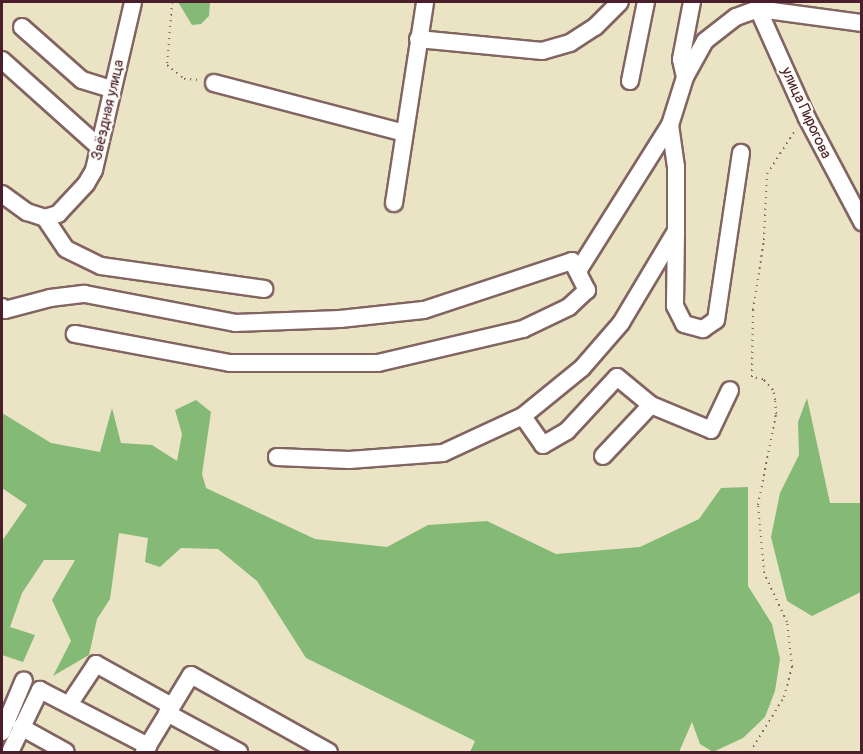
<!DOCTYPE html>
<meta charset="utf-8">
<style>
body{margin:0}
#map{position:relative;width:863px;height:754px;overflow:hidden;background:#eae4c5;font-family:Pangolin,sans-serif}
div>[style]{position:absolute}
.forest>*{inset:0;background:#84b976}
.path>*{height:2px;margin-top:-1px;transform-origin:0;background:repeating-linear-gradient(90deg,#826461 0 1.5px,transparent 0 6px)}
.roads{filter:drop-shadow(2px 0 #826461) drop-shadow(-2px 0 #826461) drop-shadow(0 2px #826461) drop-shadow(0 -2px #826461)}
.minor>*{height:16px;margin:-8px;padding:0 8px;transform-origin:8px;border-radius:8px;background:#fff}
span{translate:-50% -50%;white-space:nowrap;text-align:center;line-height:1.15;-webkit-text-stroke:4.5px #fdfcf7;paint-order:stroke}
.street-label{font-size:15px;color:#4a1f2b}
.frame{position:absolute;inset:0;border:3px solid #4a1f2b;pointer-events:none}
</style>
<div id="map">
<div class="forest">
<div style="clip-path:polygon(178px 2px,210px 2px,209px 16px,201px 24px,192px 25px)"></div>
<div style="clip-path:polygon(807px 398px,830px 503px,862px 503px,861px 592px,812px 616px,787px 601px,771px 537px,780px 493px,799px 455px,798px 422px)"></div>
<div style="clip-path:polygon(196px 400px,211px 412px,202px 474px,206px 488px,315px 539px,387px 547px,428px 525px,487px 521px,556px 554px,640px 547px,699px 519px,721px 488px,748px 487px,748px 586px,772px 624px,780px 659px,775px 691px,765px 717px,743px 738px,713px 752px,700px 744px,692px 722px,679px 752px,470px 752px,475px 741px,306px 658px,257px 581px,218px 549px,181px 548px,160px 567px,145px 562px,148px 538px,119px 533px,110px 599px,97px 619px,89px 655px,53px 676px,71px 641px,52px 600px,75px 560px,44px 560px,22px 593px,10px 627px,35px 635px,23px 662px,2px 655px,2px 541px,27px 505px,2px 488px,2px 413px,51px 443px,100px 452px,112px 408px,121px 443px,152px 445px,177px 461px,182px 434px,175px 410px)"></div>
</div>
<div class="path">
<div style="left:172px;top:2px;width:63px;rotate:94.5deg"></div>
<div style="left:167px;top:65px;width:22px;rotate:39deg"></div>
<div style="left:184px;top:79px;width:16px;rotate:4deg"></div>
<div style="left:750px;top:752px;width:65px;rotate:-58.3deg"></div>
<div style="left:784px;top:697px;width:31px;rotate:-75deg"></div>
<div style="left:792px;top:667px;width:45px;rotate:-96.3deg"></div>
<div style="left:787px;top:622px;width:54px;rotate:-115.1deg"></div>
<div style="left:764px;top:573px;width:68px;rotate:-95deg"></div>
<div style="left:758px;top:505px;width:93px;rotate:-78.8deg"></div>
<div style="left:776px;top:414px;width:14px;rotate:-94deg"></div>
<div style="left:775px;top:400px;width:10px;rotate:-101deg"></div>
<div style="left:773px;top:390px;width:15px;rotate:-132deg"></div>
<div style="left:763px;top:379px;width:11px;rotate:-170deg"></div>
<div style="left:752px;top:377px;width:67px;rotate:-89.1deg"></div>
<div style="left:753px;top:310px;width:71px;rotate:-81.1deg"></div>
<div style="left:764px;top:240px;width:66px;rotate:-87.4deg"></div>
<div style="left:767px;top:174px;width:54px;rotate:-57.2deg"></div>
</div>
<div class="roads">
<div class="minor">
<div style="left:759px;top:2px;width:7px;rotate:98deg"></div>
<div style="left:758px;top:9px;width:120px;rotate:65.8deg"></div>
<div style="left:807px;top:118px;width:118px;rotate:62.1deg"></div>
<div style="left:22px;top:27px;width:80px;rotate:41.5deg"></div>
<div style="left:82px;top:80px;width:31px;rotate:17deg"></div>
<div style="left:418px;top:39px;width:125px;rotate:5.5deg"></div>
<div style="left:542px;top:51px;width:29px;rotate:-16deg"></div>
<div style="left:570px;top:43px;width:30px;rotate:-33deg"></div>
<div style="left:595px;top:27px;width:35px;rotate:-45deg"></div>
<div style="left:2px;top:60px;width:130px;rotate:41.9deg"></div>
<div style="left:685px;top:77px;width:18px;rotate:-103deg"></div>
<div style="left:681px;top:59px;width:58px;rotate:-79.1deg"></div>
<div style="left:630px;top:81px;width:81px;rotate:-78.6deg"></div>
<div style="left:214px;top:83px;width:196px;rotate:14.7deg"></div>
<div style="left:2px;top:194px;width:31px;rotate:36deg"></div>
<div style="left:27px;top:212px;width:19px;rotate:18deg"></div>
<div style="left:45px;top:218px;width:14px;rotate:-17deg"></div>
<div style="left:58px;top:214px;width:41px;rotate:-47deg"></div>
<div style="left:86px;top:184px;width:16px;rotate:-60deg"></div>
<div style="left:94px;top:170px;width:172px;rotate:-76.9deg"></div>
<div style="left:394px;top:203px;width:203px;rotate:-81.2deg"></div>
<div style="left:45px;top:218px;width:37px;rotate:56deg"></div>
<div style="left:66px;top:249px;width:39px;rotate:26deg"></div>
<div style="left:101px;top:266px;width:165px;rotate:8deg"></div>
<div style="left:676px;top:232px;width:74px;rotate:90.8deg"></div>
<div style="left:675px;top:306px;width:20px;rotate:63deg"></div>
<div style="left:684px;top:324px;width:20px;rotate:15deg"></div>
<div style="left:703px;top:329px;width:16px;rotate:-35deg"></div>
<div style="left:716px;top:320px;width:169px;rotate:-81.5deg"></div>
<div style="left:578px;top:271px;width:173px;rotate:-57.8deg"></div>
<div style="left:670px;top:125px;width:50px;rotate:-72.6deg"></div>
<div style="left:685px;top:77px;width:41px;rotate:-60.9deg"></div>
<div style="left:705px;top:41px;width:39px;rotate:-38deg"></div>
<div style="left:736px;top:17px;width:23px;rotate:-20deg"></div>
<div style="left:758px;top:9px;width:105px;rotate:7.7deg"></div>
<div style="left:2px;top:307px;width:4px;rotate:45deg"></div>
<div style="left:5px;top:310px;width:47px;rotate:-14.9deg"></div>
<div style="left:50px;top:298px;width:35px;rotate:-7deg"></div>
<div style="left:85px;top:294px;width:153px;rotate:10.9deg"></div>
<div style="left:235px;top:323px;width:105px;rotate:-2.2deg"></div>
<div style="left:340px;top:319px;width:84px;rotate:-6.1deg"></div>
<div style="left:424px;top:310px;width:156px;rotate:-18.3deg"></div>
<div style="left:572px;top:261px;width:33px;rotate:63deg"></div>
<div style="left:587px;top:290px;width:25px;rotate:137deg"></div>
<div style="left:569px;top:307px;width:51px;rotate:154.4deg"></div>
<div style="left:523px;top:329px;width:149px;rotate:166.8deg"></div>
<div style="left:378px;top:363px;width:148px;rotate:180deg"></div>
<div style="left:230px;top:363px;width:158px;rotate:-169.4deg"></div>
<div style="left:651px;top:405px;width:44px;rotate:-140.5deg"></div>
<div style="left:617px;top:377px;width:74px;rotate:132.8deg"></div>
<div style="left:567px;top:431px;width:28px;rotate:150deg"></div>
<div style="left:543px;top:445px;width:35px;rotate:-125deg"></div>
<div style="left:523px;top:416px;width:76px;rotate:-39.1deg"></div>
<div style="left:582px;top:368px;width:60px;rotate:-49.1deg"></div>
<div style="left:621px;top:323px;width:107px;rotate:-59.1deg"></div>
<div style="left:676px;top:231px;width:64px;rotate:-90deg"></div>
<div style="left:676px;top:167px;width:42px;rotate:-98.1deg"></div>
<div style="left:603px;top:456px;width:70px;rotate:-46.7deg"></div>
<div style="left:651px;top:405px;width:65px;rotate:22.6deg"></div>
<div style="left:711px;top:430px;width:44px;rotate:-64.6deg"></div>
<div style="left:277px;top:457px;width:72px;rotate:2.4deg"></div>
<div style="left:349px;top:460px;width:94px;rotate:-4.3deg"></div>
<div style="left:443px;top:453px;width:88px;rotate:-24.8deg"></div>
<div style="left:70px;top:703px;width:47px;rotate:-56.3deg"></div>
<div style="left:96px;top:664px;width:85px;rotate:29deg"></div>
<div style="left:167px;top:713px;width:82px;rotate:28.4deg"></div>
<div style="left:21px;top:727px;width:51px;rotate:29.1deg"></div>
<div style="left:2px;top:732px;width:56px;rotate:-67.1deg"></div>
<div style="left:10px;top:752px;width:69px;rotate:-64.2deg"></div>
<div style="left:40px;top:690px;width:122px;rotate:27.4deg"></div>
<div style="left:144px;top:752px;width:90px;rotate:-58.6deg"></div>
<div style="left:191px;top:675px;width:158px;rotate:29.2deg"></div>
</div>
</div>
<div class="street-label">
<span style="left:108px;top:110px;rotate:-77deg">Звёздная улица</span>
<span style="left:806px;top:113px;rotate:65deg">улица Пирогова</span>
</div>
<div class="frame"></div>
</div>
